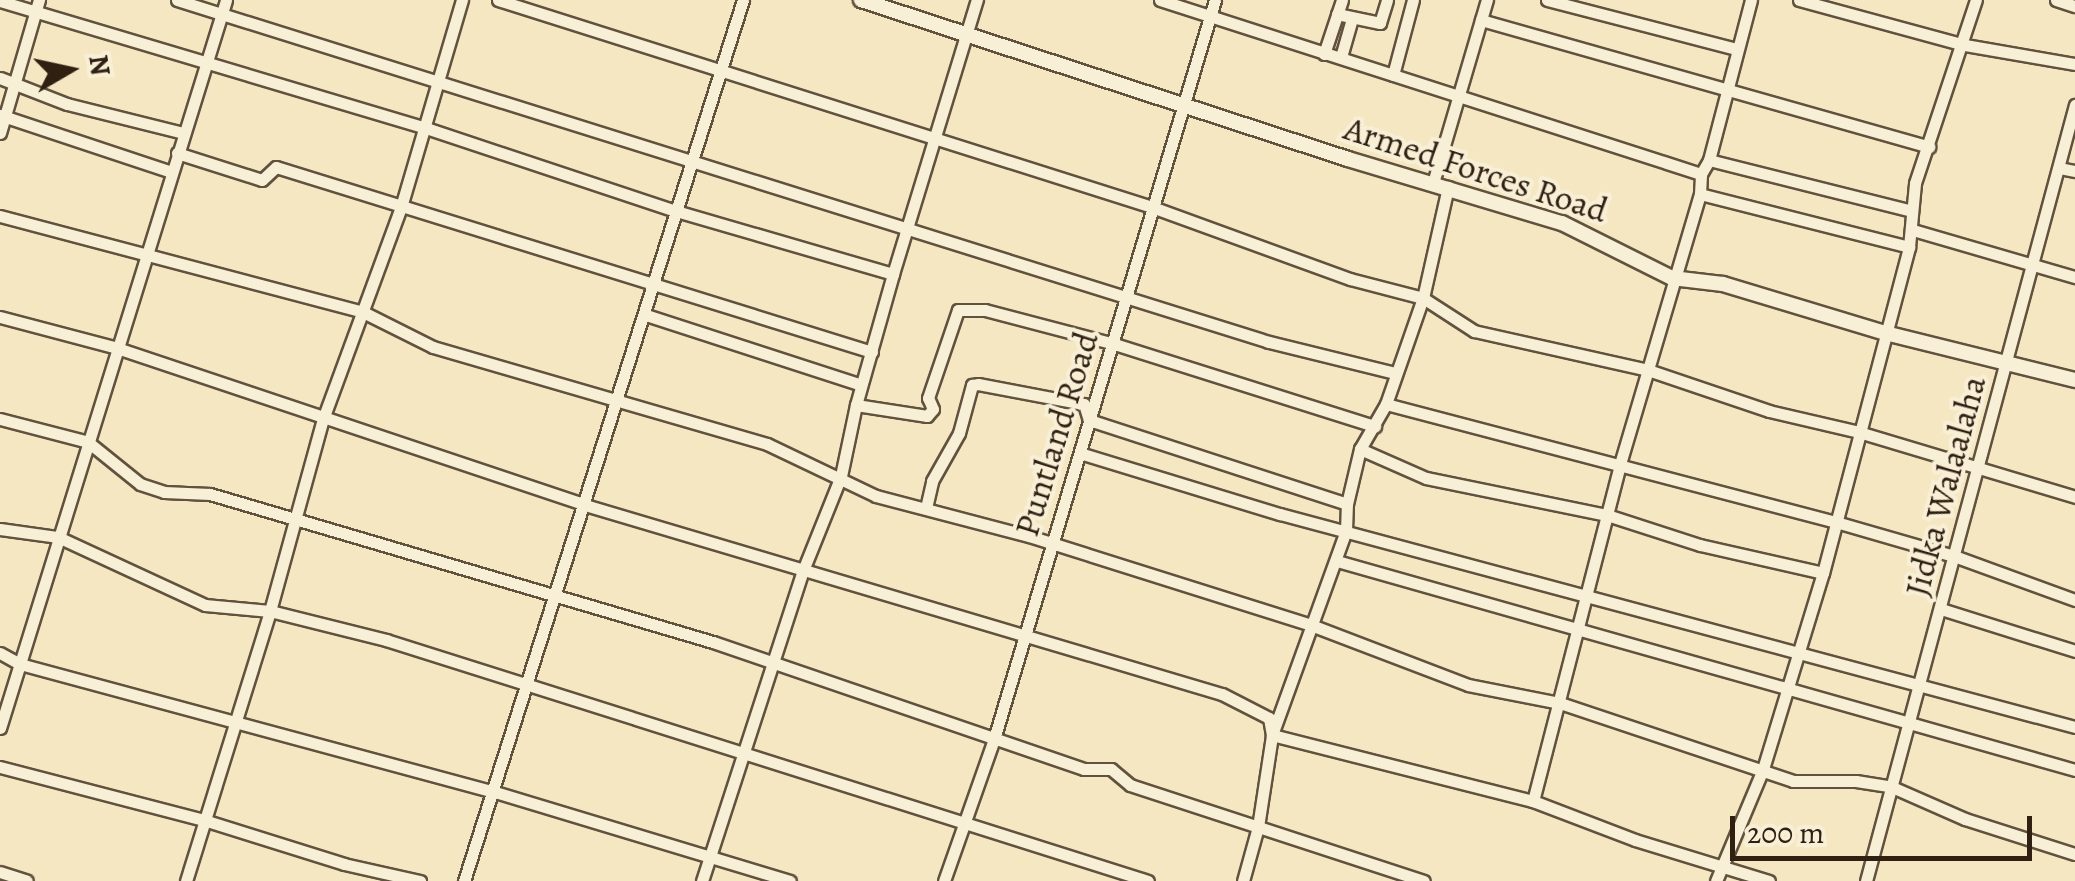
<!DOCTYPE html>
<style>
body{margin:0}
#map{position:relative;width:2075px;height:881px;overflow:hidden;background:#f5e7c2;font-family:Alegreya,serif}
div>[style]{position:absolute}
.roads{filter:drop-shadow(2px 0 #61523e) drop-shadow(-2px 0 #61523e) drop-shadow(0 2px #61523e) drop-shadow(0 -2px #61523e)}
.minor>*{height:11px;margin:-5.5px;padding:0 5.5px;transform-origin:5.5px;border-radius:5.5px;background:#f8efd7}
.tertiary>*{height:14px;margin:-7px;padding:0 7px;transform-origin:7px;border-radius:7px;background:#f8efd7}
span{translate:-50% -50%;white-space:nowrap;text-align:center;line-height:1.15;-webkit-text-stroke:8px #f8efd7;paint-order:stroke}
.street-label{font-size:35px;color:#302012}
.north{position:absolute;left:20px;top:20px;width:100px;height:100px;-webkit-text-stroke:8px #f8efd7;paint-order:stroke;rotate:81deg;font-size:28px;font-weight:700;line-height:40px;text-align:center;color:#302012}
.north::after{content:'';display:block;margin:auto;width:35px;height:45px;background:#302012;clip-path:polygon(50% 0,100% 100%,50% 72%,0 100%)}
.scale{position:absolute;left:1730px;top:816px;width:302px;height:45px;box-sizing:border-box;border:5px solid #302012;border-top:0;padding-left:12px;font-size:30px;line-height:35px;white-space:nowrap;color:#302012;-webkit-text-stroke:8px #f8efd7;paint-order:stroke}
</style>
<div id="map">
<div class="roads">
<div class="minor">
<div style="left:177px;top:0;width:1144px;rotate:17.39deg"></div>
<div style="left:1269px;top:342px;width:130px;rotate:13.8deg"></div>
<div style="left:498px;top:0;width:686px;rotate:17.56deg"></div>
<div style="left:1152px;top:207px;width:211px;rotate:20deg"></div>
<div style="left:1350px;top:279px;width:75px;rotate:14.6deg"></div>
<div style="left:1423px;top:298px;width:61px;rotate:32.9deg"></div>
<div style="left:1474px;top:331px;width:178px;rotate:12.6deg"></div>
<div style="left:1648px;top:370px;width:128px;rotate:18.7deg"></div>
<div style="left:1769px;top:411px;width:92px;rotate:13.1deg"></div>
<div style="left:1859px;top:432px;width:226px;rotate:16.7deg"></div>
<div style="left:1160px;top:0;width:568px;rotate:17.83deg"></div>
<div style="left:1547px;top:0;width:195px;rotate:14.5deg"></div>
<div style="left:1799px;top:0;width:172px;rotate:15.2deg"></div>
<div style="left:1965px;top:45px;width:112px;rotate:9.8deg"></div>
<div style="left:2056px;top:0;width:20px;rotate:18deg"></div>
<div style="left:0;top:1px;width:441px;rotate:16.6deg"></div>
<div style="left:423px;top:127px;width:267px;rotate:18.4deg"></div>
<div style="left:676px;top:211px;width:226px;rotate:16.2deg"></div>
<div style="left:1337px;top:14px;width:44px;rotate:11.8deg"></div>
<div style="left:1380px;top:23px;width:24px;rotate:-73deg"></div>
<div style="left:1481px;top:20px;width:466px;rotate:15.8deg"></div>
<div style="left:1324px;top:54px;width:57px;rotate:-71.6deg"></div>
<div style="left:1341px;top:57px;width:40px;rotate:-74deg"></div>
<div style="left:1393px;top:75px;width:78px;rotate:-75.1deg"></div>
<div style="left:0;top:78px;width:72px;rotate:21.2deg"></div>
<div style="left:67px;top:104px;width:120px;rotate:14deg"></div>
<div style="left:0;top:115px;width:180px;rotate:18.4deg"></div>
<div style="left:0;top:133px;width:139px;rotate:-73.7deg"></div>
<div style="left:177px;top:153px;width:89px;rotate:17.6deg"></div>
<div style="left:262px;top:180px;width:19px;rotate:-43deg"></div>
<div style="left:276px;top:167px;width:624px;rotate:17.24deg"></div>
<div style="left:1709px;top:160px;width:209px;rotate:14.1deg"></div>
<div style="left:2059px;top:168px;width:16px;rotate:11deg"></div>
<div style="left:1433px;top:183px;width:191px;rotate:-73.6deg"></div>
<div style="left:1700px;top:194px;width:216px;rotate:14.2deg"></div>
<div style="left:0;top:216px;width:375px;rotate:14.8deg"></div>
<div style="left:363px;top:312px;width:78px;rotate:26.6deg"></div>
<div style="left:433px;top:347px;width:348px;rotate:16.2deg"></div>
<div style="left:767px;top:444px;width:121px;rotate:25.5deg"></div>
<div style="left:876px;top:496px;width:158px;rotate:14.7deg"></div>
<div style="left:1029px;top:536px;width:296px;rotate:17.5deg"></div>
<div style="left:1311px;top:625px;width:168px;rotate:20.9deg"></div>
<div style="left:1468px;top:685px;width:94px;rotate:11.1deg"></div>
<div style="left:1560px;top:703px;width:246px;rotate:18.5deg"></div>
<div style="left:1793px;top:781px;width:63px"></div>
<div style="left:1856px;top:781px;width:36px;rotate:9deg"></div>
<div style="left:1892px;top:787px;width:80px;rotate:23.7deg"></div>
<div style="left:1965px;top:819px;width:115px;rotate:17.7deg"></div>
<div style="left:1913px;top:230px;width:169px;rotate:16.2deg"></div>
<div style="left:646px;top:315px;width:226px;rotate:18deg"></div>
<div style="left:0;top:317px;width:121px;rotate:14.8deg"></div>
<div style="left:117px;top:348px;width:494px;rotate:18.5deg"></div>
<div style="left:585px;top:505px;width:664px;rotate:16.53deg"></div>
<div style="left:1222px;top:694px;width:53px;rotate:27.1deg"></div>
<div style="left:1269px;top:718px;width:17px;rotate:80deg"></div>
<div style="left:1272px;top:735px;width:269px;rotate:14.2deg"></div>
<div style="left:1533px;top:801px;width:109px;rotate:20.9deg"></div>
<div style="left:1635px;top:840px;width:140px;rotate:17deg"></div>
<div style="left:1386px;top:404px;width:465px;rotate:14.7deg"></div>
<div style="left:1836px;top:522px;width:123px;rotate:16.1deg"></div>
<div style="left:1954px;top:556px;width:129px;rotate:20deg"></div>
<div style="left:856px;top:405px;width:72px;rotate:8.8deg"></div>
<div style="left:927px;top:416px;width:9px;rotate:-49deg"></div>
<div style="left:933px;top:409px;width:12px;rotate:-114deg"></div>
<div style="left:928px;top:398px;width:93px;rotate:-71.2deg"></div>
<div style="left:958px;top:310px;width:27px"></div>
<div style="left:985px;top:310px;width:130px;rotate:14.7deg"></div>
<div style="left:1111px;top:343px;width:277px;rotate:17.5deg"></div>
<div style="left:0;top:419px;width:91px;rotate:14.6deg"></div>
<div style="left:88px;top:442px;width:67px;rotate:38.9deg"></div>
<div style="left:140px;top:484px;width:25px;rotate:18deg"></div>
<div style="left:164px;top:492px;width:46px;rotate:2.5deg"></div>
<div style="left:210px;top:494px;width:524px;rotate:16.4deg"></div>
<div style="left:713px;top:642px;width:392px;rotate:18.9deg"></div>
<div style="left:1084px;top:769px;width:27px"></div>
<div style="left:1111px;top:769px;width:25px;rotate:40deg"></div>
<div style="left:1130px;top:785px;width:309px;rotate:18.1deg"></div>
<div style="left:1360px;top:449px;width:72px;rotate:23.7deg"></div>
<div style="left:1426px;top:478px;width:185px;rotate:11.6deg"></div>
<div style="left:1607px;top:515px;width:98px;rotate:17.9deg"></div>
<div style="left:1700px;top:545px;width:126px;rotate:12.8deg"></div>
<div style="left:1080px;top:453px;width:209px;rotate:17deg"></div>
<div style="left:1280px;top:514px;width:823px;rotate:15deg"></div>
<div style="left:926px;top:508px;width:28px;rotate:-77deg"></div>
<div style="left:932px;top:481px;width:55px;rotate:-60.6deg"></div>
<div style="left:959px;top:433px;width:50px;rotate:-74.8deg"></div>
<div style="left:972px;top:385px;width:6px;rotate:-9deg"></div>
<div style="left:978px;top:384px;width:108px;rotate:10.7deg"></div>
<div style="left:1084px;top:404px;width:17px;rotate:73deg"></div>
<div style="left:1089px;top:420px;width:271px;rotate:18deg"></div>
<div style="left:0;top:529px;width:59px;rotate:7.9deg"></div>
<div style="left:58px;top:537px;width:162px;rotate:24.8deg"></div>
<div style="left:205px;top:605px;width:65px;rotate:5.3deg"></div>
<div style="left:270px;top:611px;width:120px;rotate:14deg"></div>
<div style="left:386px;top:640px;width:799px;rotate:17.55deg"></div>
<div style="left:1337px;top:561px;width:767px;rotate:15.81deg"></div>
<div style="left:1941px;top:609px;width:140px;rotate:17.4deg"></div>
<div style="left:0;top:653px;width:23px;rotate:29deg"></div>
<div style="left:20px;top:664px;width:489px;rotate:15.1deg"></div>
<div style="left:492px;top:791px;width:311px;rotate:16.8deg"></div>
<div style="left:0;top:728px;width:762px;rotate:-72.75deg"></div>
<div style="left:0;top:767px;width:214px;rotate:14.6deg"></div>
<div style="left:207px;top:821px;width:144px;rotate:17.4deg"></div>
<div style="left:344px;top:864px;width:78px;rotate:12.6deg"></div>
<div style="left:1533px;top:801px;width:348px;rotate:-75.5deg"></div>
<div style="left:1620px;top:464px;width:282px;rotate:-73.5deg"></div>
<div style="left:1700px;top:194px;width:20px;rotate:-87deg"></div>
<div style="left:1701px;top:174px;width:16px;rotate:-60deg"></div>
<div style="left:1709px;top:160px;width:165px;rotate:-75.3deg"></div>
<div style="left:0;top:872px;width:28px;rotate:18deg"></div>
<div style="left:186px;top:881px;width:283px;rotate:-72.7deg"></div>
<div style="left:270px;top:611px;width:199px;rotate:-74.6deg"></div>
<div style="left:323px;top:419px;width:226px;rotate:-69.8deg"></div>
<div style="left:401px;top:207px;width:216px;rotate:-73.6deg"></div>
<div style="left:464px;top:881px;width:924px;rotate:-72.43deg"></div>
<div style="left:702px;top:881px;width:329px;rotate:-72deg"></div>
<div style="left:804px;top:568px;width:99px;rotate:-68.1deg"></div>
<div style="left:841px;top:476px;width:73px;rotate:-78.1deg"></div>
<div style="left:856px;top:405px;width:136px;rotate:-74.2deg"></div>
<div style="left:893px;top:274px;width:287px;rotate:-73deg"></div>
<div style="left:944px;top:881px;width:151px;rotate:-70.6deg"></div>
<div style="left:994px;top:739px;width:771px;rotate:-73.35deg"></div>
<div style="left:1243px;top:881px;width:56px;rotate:-74.5deg"></div>
<div style="left:1258px;top:827px;width:93px;rotate:-81.3deg"></div>
<div style="left:1272px;top:735px;width:217px;rotate:-70.1deg"></div>
<div style="left:1346px;top:531px;width:27px;rotate:-88deg"></div>
<div style="left:1347px;top:504px;width:57px;rotate:-76.7deg"></div>
<div style="left:1360px;top:449px;width:52px;rotate:-60deg"></div>
<div style="left:1386px;top:404px;width:112px;rotate:-70.8deg"></div>
<div style="left:1423px;top:298px;width:114px;rotate:-77.3deg"></div>
<div style="left:1716px;top:881px;width:121px;rotate:-67.2deg"></div>
<div style="left:1763px;top:769px;width:205px;rotate:-73deg"></div>
<div style="left:1823px;top:573px;width:337px;rotate:-75.2deg"></div>
<div style="left:1909px;top:247px;width:64px;rotate:-84.6deg"></div>
<div style="left:1915px;top:183px;width:193px;rotate:-71.6deg"></div>
<div style="left:1866px;top:881px;width:804px;rotate:-74.93deg"></div>
</div>
<div class="tertiary">
<div style="left:861px;top:0;width:512px;rotate:18.08deg"></div>
<div style="left:1348px;top:159px;width:223px;rotate:16.7deg"></div>
<div style="left:1562px;top:223px;width:123px;rotate:26.6deg"></div>
<div style="left:1672px;top:278px;width:51px;rotate:6.7deg"></div>
<div style="left:1723px;top:284px;width:169px;rotate:16.8deg"></div>
<div style="left:1885px;top:333px;width:196px;rotate:13.9deg"></div>
</div>
</div>
<div class="street-label">
<span style="left:1476px;top:169px;rotate:18deg">Armed Forces Road</span>
<span style="left:1056px;top:434px;rotate:-73deg">Puntland Road</span>
<span style="left:1945px;top:486px;rotate:-75deg">Jidka Walaalaha</span>
</div>
<div class="north">N</div>
<div class="scale">200 m</div>
</div>
